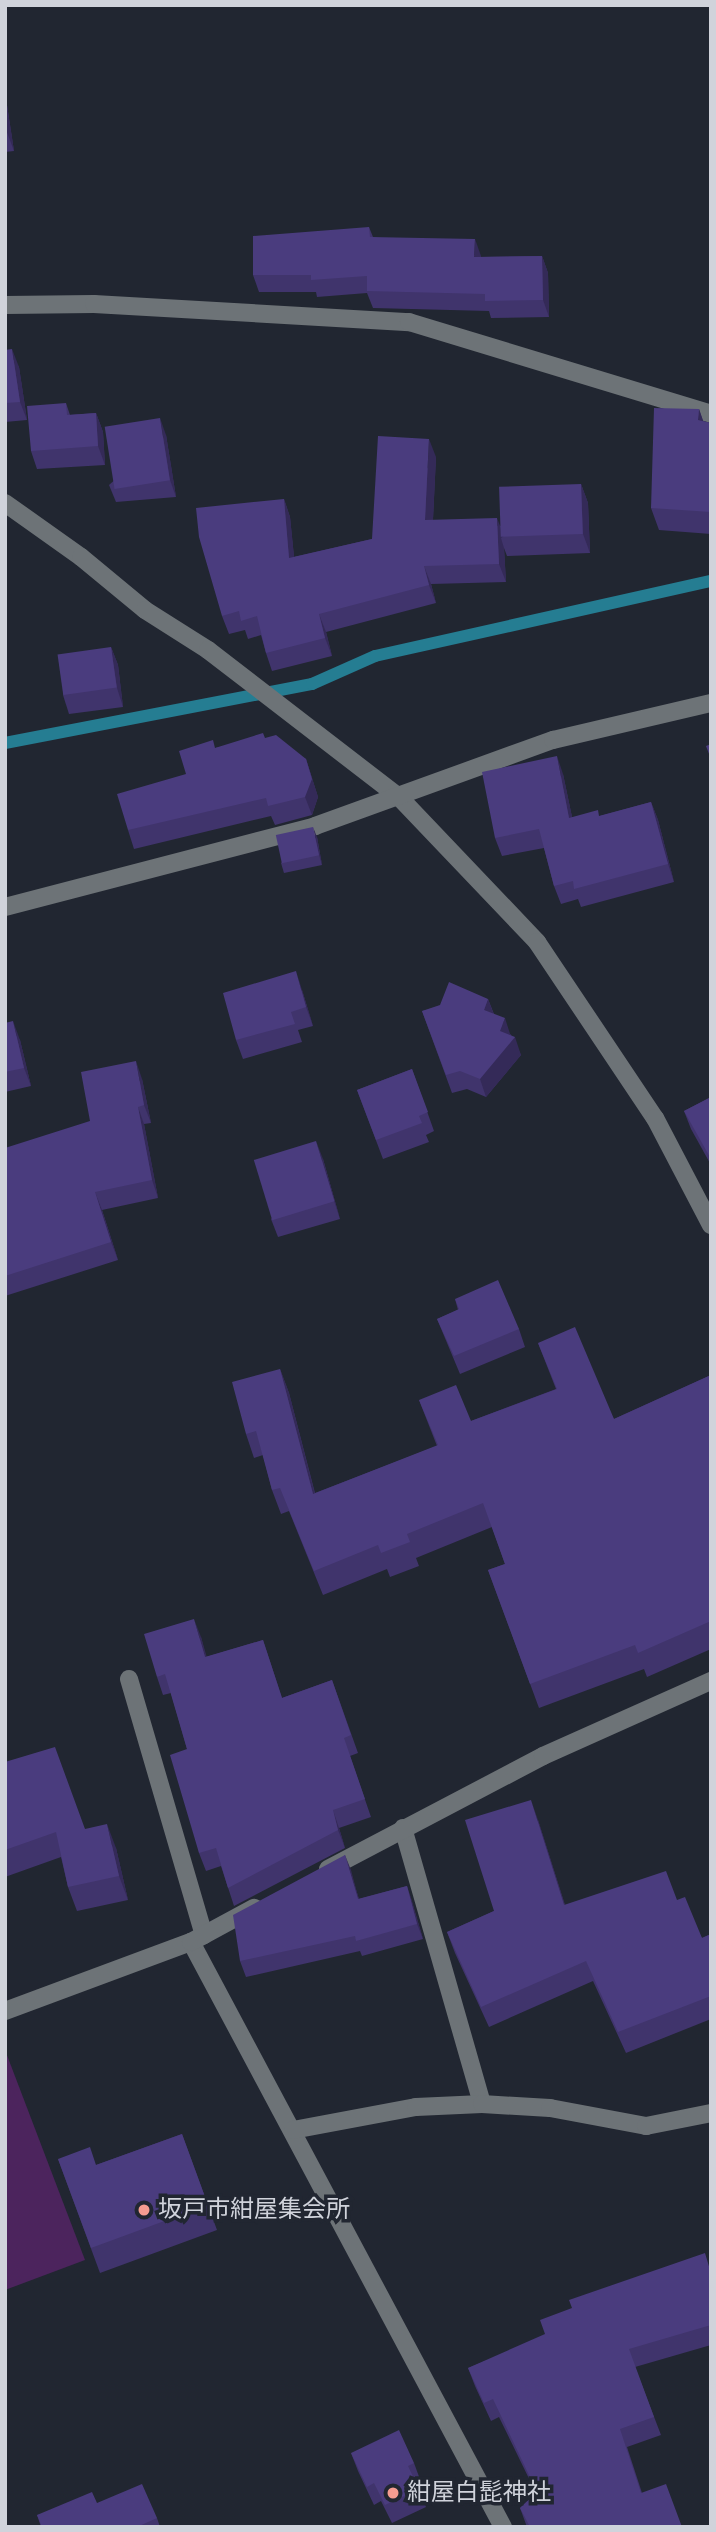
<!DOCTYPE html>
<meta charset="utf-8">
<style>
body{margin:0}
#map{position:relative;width:716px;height:2532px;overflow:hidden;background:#212631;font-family:"Work Sans","Noto Sans JP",sans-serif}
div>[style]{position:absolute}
.green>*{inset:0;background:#4c245d}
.stream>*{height:12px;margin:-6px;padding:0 6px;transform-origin:6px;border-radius:6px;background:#257d92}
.minor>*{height:18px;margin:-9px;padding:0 9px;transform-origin:9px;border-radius:9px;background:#6d7377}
.wall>*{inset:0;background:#40346c}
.shaded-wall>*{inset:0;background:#342a58}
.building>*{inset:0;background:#4a3c7e;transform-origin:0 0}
.dots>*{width:19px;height:19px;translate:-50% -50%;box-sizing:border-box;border:4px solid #212631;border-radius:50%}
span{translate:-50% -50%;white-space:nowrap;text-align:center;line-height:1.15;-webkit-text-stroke:7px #212631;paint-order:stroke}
.poi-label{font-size:24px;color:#d0d3db}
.left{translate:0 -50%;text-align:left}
.frame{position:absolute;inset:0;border:7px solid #d0d3db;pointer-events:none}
</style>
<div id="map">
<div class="green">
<div style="clip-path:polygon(5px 2050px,85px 2260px,5px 2290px)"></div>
</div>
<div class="stream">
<div style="left:5px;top:743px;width:313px;rotate:-10.9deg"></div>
<div style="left:312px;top:684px;width:69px;rotate:-24deg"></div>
<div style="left:375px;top:656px;width:344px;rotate:-12.6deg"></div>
</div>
<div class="minor">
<div style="left:5px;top:305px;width:89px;rotate:-0.6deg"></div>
<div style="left:94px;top:304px;width:316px;rotate:3.3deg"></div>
<div style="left:409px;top:322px;width:316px;rotate:16.9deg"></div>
<div style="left:5px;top:503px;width:93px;rotate:35.4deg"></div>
<div style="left:81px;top:557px;width:83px;rotate:39.6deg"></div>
<div style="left:145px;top:610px;width:75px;rotate:32.4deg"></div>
<div style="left:208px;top:650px;width:242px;rotate:37.6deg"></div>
<div style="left:400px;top:798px;width:199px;rotate:46.4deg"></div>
<div style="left:537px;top:942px;width:212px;rotate:56.2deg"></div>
<div style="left:655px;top:1118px;width:121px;rotate:62.4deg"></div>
<div style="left:5px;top:907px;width:320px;rotate:-14.6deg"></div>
<div style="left:315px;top:826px;width:253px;rotate:-19.9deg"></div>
<div style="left:553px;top:740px;width:162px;rotate:-13.2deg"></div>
<div style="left:129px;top:1679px;width:267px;rotate:73.7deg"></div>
<div style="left:403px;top:1828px;width:287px;rotate:74deg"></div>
<div style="left:328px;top:1869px;width:243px;rotate:-27.7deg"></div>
<div style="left:543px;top:1756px;width:184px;rotate:-24.1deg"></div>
<div style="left:191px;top:1942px;width:663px;rotate:61.93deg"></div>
<div style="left:5px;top:2011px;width:198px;rotate:-20.4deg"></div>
<div style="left:191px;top:1942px;width:72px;rotate:-28.4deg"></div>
<div style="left:293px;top:2130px;width:125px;rotate:-10.6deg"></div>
<div style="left:416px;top:2107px;width:66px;rotate:-2.6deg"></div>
<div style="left:482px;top:2104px;width:68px;rotate:3.4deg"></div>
<div style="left:550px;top:2108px;width:98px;rotate:10.6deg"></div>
<div style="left:646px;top:2126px;width:66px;rotate:-11.3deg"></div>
</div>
<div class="wall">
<div style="clip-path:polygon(5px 92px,14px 151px,5px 152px)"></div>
<div style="clip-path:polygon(369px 227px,373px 237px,481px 256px,481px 257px,542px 256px,548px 273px,549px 317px,491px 318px,489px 311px,373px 308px,367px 293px,317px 297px,316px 292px,259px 292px,253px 275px)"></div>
<div style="clip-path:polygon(5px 350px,19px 367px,27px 420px,5px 422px)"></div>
<div style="clip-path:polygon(66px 403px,70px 415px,96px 413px,103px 432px,105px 465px,37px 469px,31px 451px)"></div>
<div style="clip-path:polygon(699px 409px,703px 421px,711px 423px,711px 534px,659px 530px,651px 508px)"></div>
<div style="clip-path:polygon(166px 435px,176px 497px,116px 502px,109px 485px)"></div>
<div style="clip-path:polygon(436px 457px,433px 520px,500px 526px,581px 484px,588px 503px,590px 553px,507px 556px,504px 548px,506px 582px,431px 584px,436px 603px,326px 632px,332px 656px,272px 671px,266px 653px,261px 635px,248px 639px,245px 630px,229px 634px,222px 616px,284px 499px,290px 517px,294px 557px,372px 539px)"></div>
<div style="clip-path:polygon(111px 647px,118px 665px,123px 707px,69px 714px,63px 695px)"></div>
<div style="clip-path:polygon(265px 738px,306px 759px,318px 797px,312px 815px,275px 825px,271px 816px,134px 849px,128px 830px,215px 748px)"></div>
<div style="clip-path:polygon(563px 774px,572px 817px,600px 816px,651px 802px,658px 820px,674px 882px,581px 907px,578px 899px,561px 904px,554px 886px,544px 848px,502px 856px,495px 838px)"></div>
<div style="clip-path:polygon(317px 837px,322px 865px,284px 873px,281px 863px)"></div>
<div style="clip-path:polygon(302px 990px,313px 1026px,298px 1030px,302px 1042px,243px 1059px,236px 1040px)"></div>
<div style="clip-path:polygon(488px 999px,494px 1014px,511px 1035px,521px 1055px,486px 1097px,467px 1089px,452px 1093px,422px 1011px)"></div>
<div style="clip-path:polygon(5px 1023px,20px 1040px,31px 1086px,5px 1092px)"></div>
<div style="clip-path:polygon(412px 1069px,434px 1131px,426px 1135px,429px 1142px,383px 1159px,357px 1090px)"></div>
<div style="clip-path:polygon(142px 1079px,151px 1123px,144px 1124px,158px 1198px,102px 1210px,118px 1260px,5px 1296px,5px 1232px,7px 1231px,90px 1121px)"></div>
<div style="clip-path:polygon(711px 1097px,711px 1165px,691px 1129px,684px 1111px)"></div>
<div style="clip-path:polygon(323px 1159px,340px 1219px,278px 1237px,271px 1219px)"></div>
<div style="clip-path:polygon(455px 1299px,519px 1329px,525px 1347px,460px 1374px,437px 1319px,458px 1310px)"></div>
<div style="clip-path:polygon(538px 1343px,614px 1419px,711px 1375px,711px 1649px,647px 1677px,644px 1669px,539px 1708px,488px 1570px,505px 1564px,492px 1527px,416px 1558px,419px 1566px,390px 1577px,387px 1569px,323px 1595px,289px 1511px,281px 1514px,272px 1490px,263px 1455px,254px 1458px,246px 1434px,280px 1369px,289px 1393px,315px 1493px,437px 1446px,419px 1400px,471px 1421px,556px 1389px)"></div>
<div style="clip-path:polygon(201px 1637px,206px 1657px,263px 1640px,282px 1698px,332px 1680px,358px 1753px,350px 1756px,371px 1817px,339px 1828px,345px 1848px,234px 1906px,221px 1866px,206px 1871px,199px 1853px,187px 1749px,171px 1693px,163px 1695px,157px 1677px)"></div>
<div style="clip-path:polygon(5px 1762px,85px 1829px,116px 1848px,128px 1900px,77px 1911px,68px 1887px,61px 1857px,5px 1877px)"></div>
<div style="clip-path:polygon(538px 1820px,565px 1905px,677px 1900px,702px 1938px,711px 1934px,711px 2019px,626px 2053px,593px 1981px,489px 2027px,455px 1953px,447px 1932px,494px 1911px)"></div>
<div style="clip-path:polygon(345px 1855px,359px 1899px,407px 1886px,423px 1939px,362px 1956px,360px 1951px,246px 1977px,240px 1961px)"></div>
<div style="clip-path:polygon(182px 2134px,217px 2230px,100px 2273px,58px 2159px,96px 2165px)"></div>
<div style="clip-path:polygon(711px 2269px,711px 2345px,635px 2367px,661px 2435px,627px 2447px,642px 2493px,682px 2527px,527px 2527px,520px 2508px,536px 2493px,499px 2417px,491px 2421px,475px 2386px,468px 2368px)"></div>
<div style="clip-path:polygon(351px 2453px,414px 2463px,421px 2482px,417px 2484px,426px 2507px,392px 2523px,381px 2501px,374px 2505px,358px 2471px)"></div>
<div style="clip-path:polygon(97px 2503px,157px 2518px,160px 2527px,41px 2527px,37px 2515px)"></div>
</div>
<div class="shaded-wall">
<div style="clip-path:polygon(5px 92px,14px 151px,5px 127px)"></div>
<div style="clip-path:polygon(475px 239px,481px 256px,480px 274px,474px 257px)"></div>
<div style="clip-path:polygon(542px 256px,548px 273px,549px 317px,543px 300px)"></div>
<div style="clip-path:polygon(12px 349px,19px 367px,27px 420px,20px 402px)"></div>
<div style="clip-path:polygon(699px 409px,707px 432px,698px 420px)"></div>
<div style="clip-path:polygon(96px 413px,103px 432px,105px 465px,98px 446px)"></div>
<div style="clip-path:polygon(160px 418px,166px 435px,176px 497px,170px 480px)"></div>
<div style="clip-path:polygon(429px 439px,436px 457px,432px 539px,425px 520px)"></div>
<div style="clip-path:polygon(581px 484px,588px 503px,590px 553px,583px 534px)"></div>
<div style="clip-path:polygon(284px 499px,290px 517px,296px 576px,289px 558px)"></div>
<div style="clip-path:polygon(497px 518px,504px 536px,501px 538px,504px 548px,506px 582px,499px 564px)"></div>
<div style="clip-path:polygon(424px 566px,431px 584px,436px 603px,429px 585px)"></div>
<div style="clip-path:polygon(319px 614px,326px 632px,332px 656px,325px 638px)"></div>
<div style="clip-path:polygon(111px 647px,118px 665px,123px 707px,117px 688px)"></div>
<div style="clip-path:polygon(557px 756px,563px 774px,576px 836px,569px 818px)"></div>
<div style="clip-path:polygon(306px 759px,318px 797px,312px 815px,305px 797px)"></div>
<div style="clip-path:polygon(651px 802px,658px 820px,674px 882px,668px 864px)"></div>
<div style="clip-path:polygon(313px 827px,317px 837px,322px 865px,319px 855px)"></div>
<div style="clip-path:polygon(296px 971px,302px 990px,313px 1026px,306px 1007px)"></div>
<div style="clip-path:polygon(488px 999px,495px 1018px,484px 1010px)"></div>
<div style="clip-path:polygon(505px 1018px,511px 1037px,515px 1037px,521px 1055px,486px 1097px,480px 1079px)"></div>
<div style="clip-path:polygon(13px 1021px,20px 1040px,31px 1086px,24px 1068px)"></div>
<div style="clip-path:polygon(136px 1061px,142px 1079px,151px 1123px,144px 1105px)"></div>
<div style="clip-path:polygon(138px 1107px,144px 1124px,158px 1198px,152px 1180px)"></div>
<div style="clip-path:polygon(316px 1141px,323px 1159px,340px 1219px,334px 1201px)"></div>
<div style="clip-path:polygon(95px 1192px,102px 1210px,118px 1260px,111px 1242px)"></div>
<div style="clip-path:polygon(280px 1369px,289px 1393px,321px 1518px,313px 1494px)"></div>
<div style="clip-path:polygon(194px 1619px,201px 1637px,212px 1675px,205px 1657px)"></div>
<div style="clip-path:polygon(531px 1800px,538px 1820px,571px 1925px,564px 1905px)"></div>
<div style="clip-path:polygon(333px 1810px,339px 1828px,345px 1848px,338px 1830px)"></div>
<div style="clip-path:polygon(107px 1824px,116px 1848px,128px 1900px,119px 1876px)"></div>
<div style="clip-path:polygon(345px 1855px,351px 1870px,363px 1915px,358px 1899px)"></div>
<div style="clip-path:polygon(407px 1886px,412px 1901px,423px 1939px,417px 1924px)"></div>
</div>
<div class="building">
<div style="clip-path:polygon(369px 227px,370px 237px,475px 239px,474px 257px,542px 256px,543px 300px,485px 301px,485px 294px,367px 291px,367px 276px,311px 280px,311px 275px,253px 275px,253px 236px)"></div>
<div style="clip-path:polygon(12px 349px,20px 402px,5px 403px,5px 350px)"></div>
<div style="clip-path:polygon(66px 403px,67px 415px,96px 413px,98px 446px,31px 451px,27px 406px)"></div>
<div style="clip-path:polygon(654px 408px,699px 409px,698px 420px,711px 423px,711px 512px,651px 508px)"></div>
<div style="left:160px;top:418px;width:63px;height:56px;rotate:81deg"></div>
<div style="clip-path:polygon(378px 436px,429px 439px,425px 520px,497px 518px,499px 564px,424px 566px,429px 585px,319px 614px,325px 638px,266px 653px,257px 616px,241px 621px,239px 611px,222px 616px,199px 537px,196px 508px,284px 499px,289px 558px,372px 539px)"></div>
<div style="left:581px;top:484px;width:50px;height:82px;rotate:88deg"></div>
<div style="left:111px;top:647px;width:41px;height:54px;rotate:82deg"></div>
<div style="clip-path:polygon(263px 733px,265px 738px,276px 735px,306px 759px,312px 779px,305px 797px,268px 806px,266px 798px,128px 830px,117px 794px,186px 774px,179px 751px,213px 740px,215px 748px)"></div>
<div style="clip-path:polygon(711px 744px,711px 759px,706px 746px)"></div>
<div style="clip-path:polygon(557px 756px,569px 818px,598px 810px,599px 816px,651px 802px,668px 864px,574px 889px,573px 881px,554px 886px,539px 829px,495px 838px,482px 772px)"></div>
<div style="left:313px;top:827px;width:29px;height:38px;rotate:78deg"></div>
<div style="clip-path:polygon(296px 971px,306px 1007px,291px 1012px,295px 1024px,236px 1040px,223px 993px)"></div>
<div style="clip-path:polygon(449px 982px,488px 999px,484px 1010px,505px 1018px,500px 1031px,515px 1037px,480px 1079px,460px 1071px,446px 1075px,422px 1011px,440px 1005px)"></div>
<div style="clip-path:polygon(13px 1021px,24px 1068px,5px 1072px,5px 1023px)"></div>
<div style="clip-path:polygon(136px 1061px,144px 1105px,138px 1107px,152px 1180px,95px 1192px,111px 1242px,5px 1276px,5px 1232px,7px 1231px,5px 1226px,5px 1148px,90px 1121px,81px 1072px)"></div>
<div style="clip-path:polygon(412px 1069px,428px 1112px,419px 1116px,422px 1123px,376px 1140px,357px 1090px)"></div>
<div style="clip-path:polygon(711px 1097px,711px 1159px,684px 1111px)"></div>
<div style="left:316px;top:1141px;width:63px;height:65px;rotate:73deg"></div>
<div style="clip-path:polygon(498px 1280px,519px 1329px,454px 1356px,437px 1319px,459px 1309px,455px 1299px)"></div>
<div style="clip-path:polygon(575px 1327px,614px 1419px,711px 1375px,711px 1621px,638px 1653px,635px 1645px,530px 1684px,488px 1570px,505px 1564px,483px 1503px,407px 1534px,410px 1542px,381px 1553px,378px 1545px,314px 1571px,280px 1488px,272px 1490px,256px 1431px,246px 1434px,232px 1382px,280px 1369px,313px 1494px,438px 1445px,419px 1400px,456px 1385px,471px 1421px,557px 1389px,538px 1343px)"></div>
<div style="clip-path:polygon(194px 1619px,205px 1657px,263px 1640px,282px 1698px,332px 1680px,351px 1735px,344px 1738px,365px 1799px,333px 1810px,338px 1830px,228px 1888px,216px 1848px,199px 1853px,170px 1755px,187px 1749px,165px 1674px,157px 1677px,144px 1634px)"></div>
<div style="clip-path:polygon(55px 1747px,85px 1829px,107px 1824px,119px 1876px,68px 1887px,56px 1832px,5px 1850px,5px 1762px)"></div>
<div style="clip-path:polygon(531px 1800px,564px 1905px,666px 1871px,677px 1900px,685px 1897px,702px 1938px,711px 1934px,711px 1996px,618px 2032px,586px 1961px,481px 2007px,447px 1932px,494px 1911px,465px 1820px)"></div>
<div style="clip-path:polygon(345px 1855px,358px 1899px,407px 1886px,417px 1924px,356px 1941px,355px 1936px,240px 1961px,233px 1915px)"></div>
<div style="clip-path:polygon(182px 2134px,208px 2205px,91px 2248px,58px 2159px,90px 2147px,96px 2165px)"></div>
<div style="clip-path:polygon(705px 2253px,711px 2273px,711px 2325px,629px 2349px,654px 2417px,620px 2429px,641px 2493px,666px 2484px,682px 2527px,530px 2527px,520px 2508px,537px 2492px,493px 2399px,484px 2403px,468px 2368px,545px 2334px,540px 2320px,572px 2308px,569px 2300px)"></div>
<div style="clip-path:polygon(399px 2430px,414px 2463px,408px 2466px,419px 2489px,385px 2505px,374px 2483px,367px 2487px,351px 2453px)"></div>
<div style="clip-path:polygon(142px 2484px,157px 2518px,137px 2527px,42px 2527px,37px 2515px,92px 2492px,97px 2503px)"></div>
</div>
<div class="dots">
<div style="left:144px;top:2210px;background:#f59c91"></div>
<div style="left:393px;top:2493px;background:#f59c91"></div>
</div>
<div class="poi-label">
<span class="left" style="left:158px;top:2210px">坂戸市紺屋集会所</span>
<span class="left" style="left:407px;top:2493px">紺屋白髭神社</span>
</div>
<div class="frame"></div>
</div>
